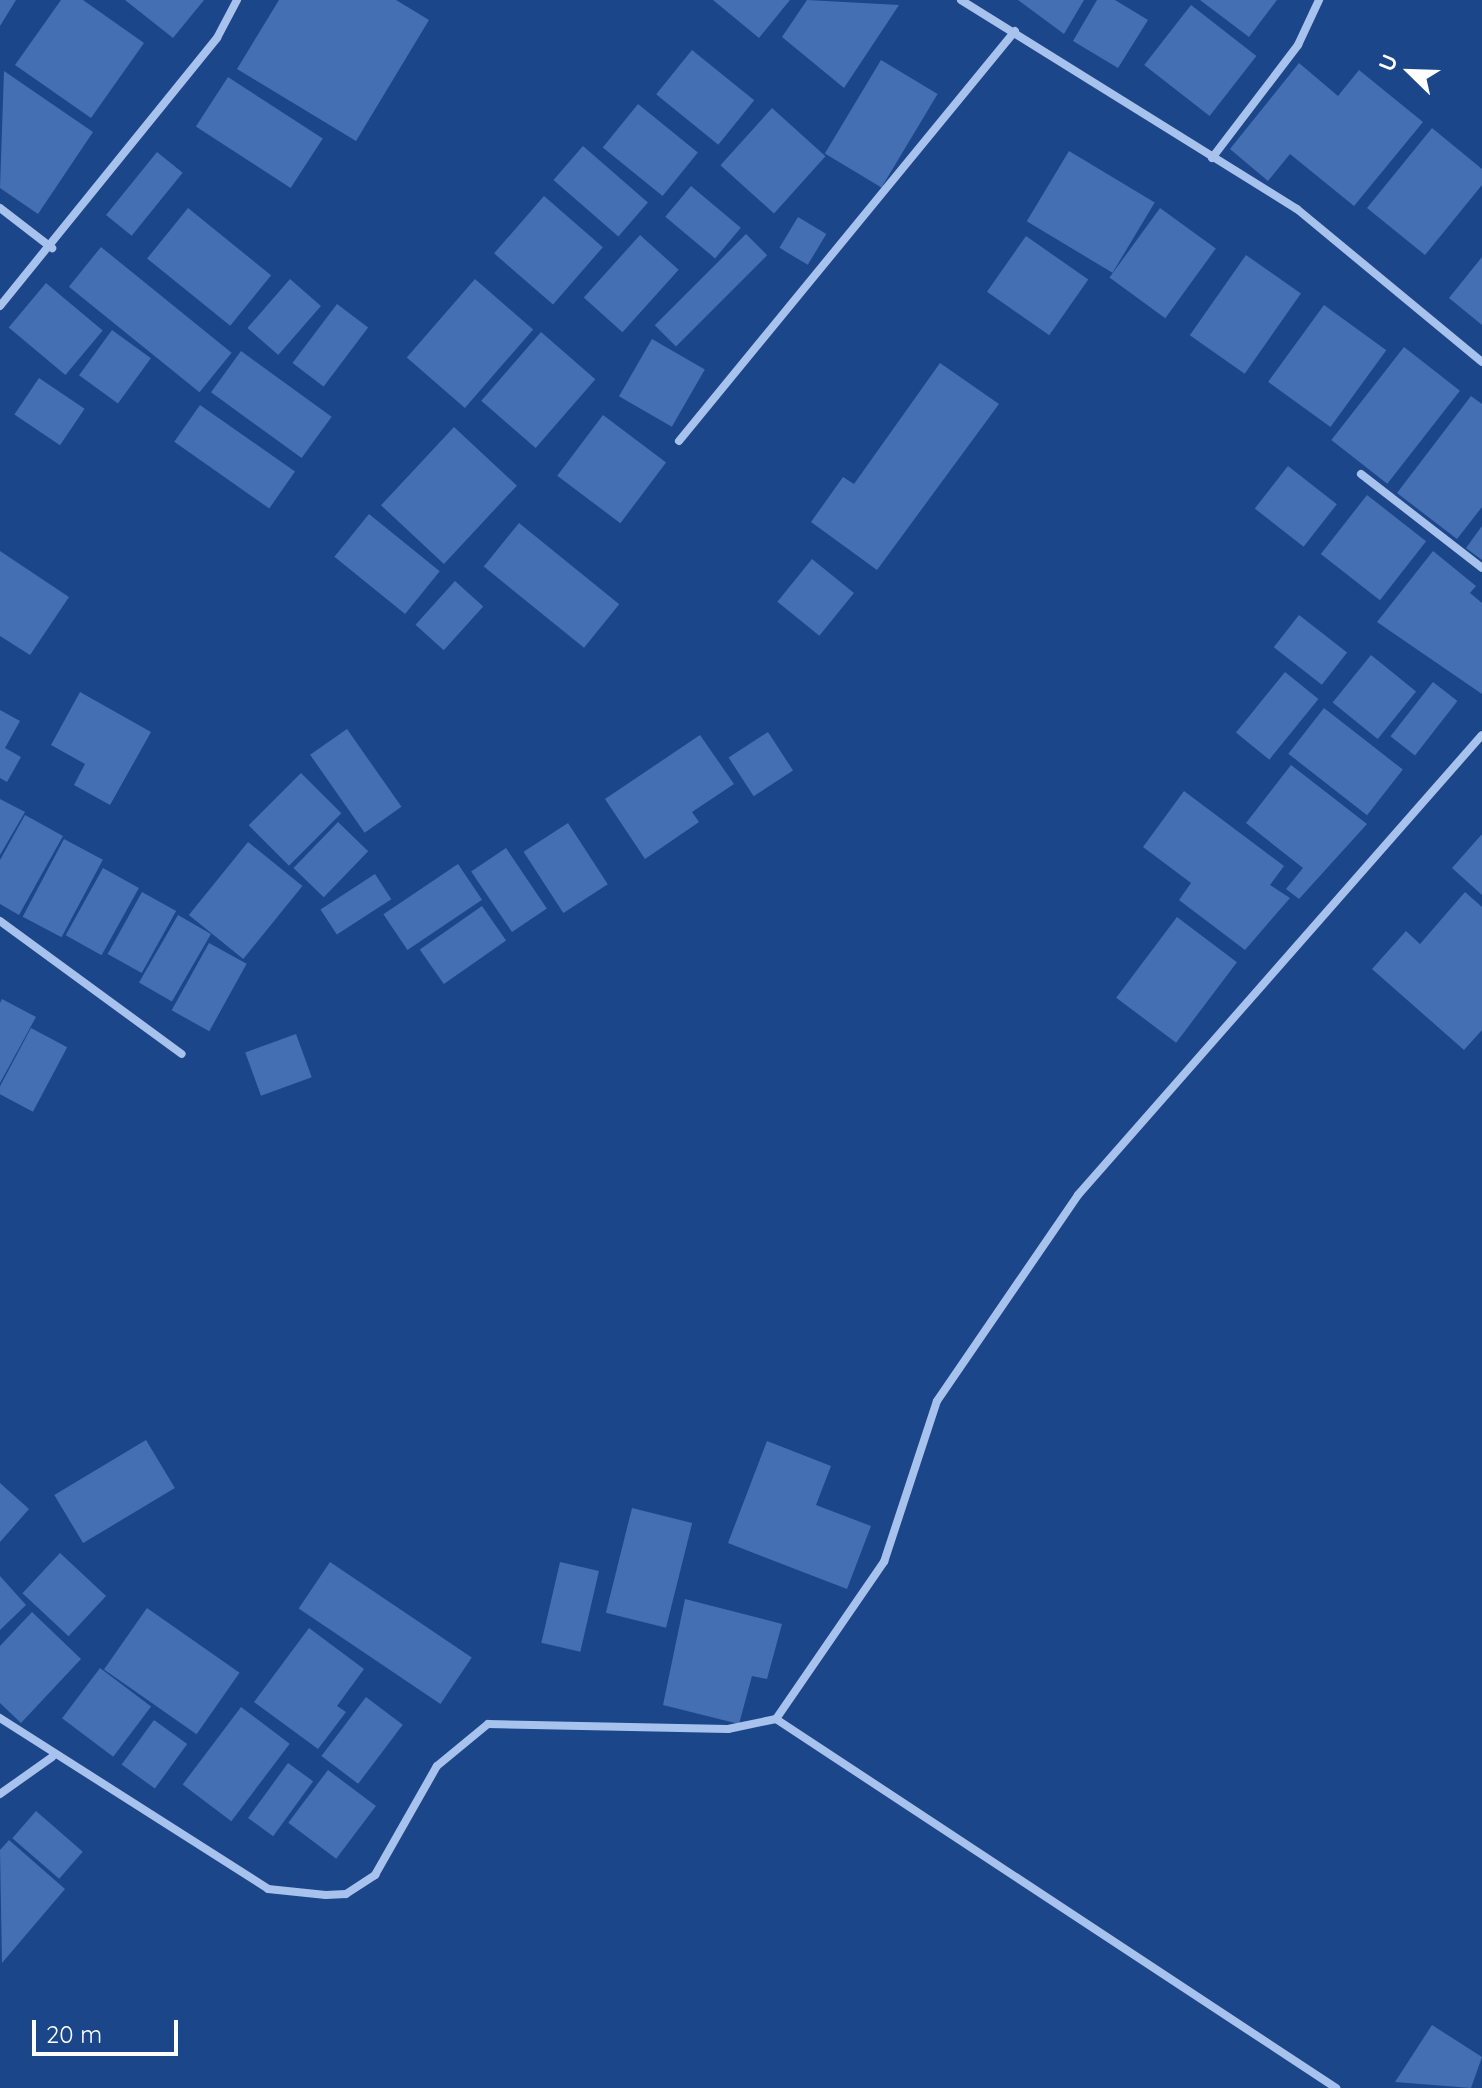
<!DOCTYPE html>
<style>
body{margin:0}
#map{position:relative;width:1482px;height:2088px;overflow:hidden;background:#1c468a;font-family:Quicksand,sans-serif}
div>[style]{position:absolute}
.building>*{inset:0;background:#446fb2;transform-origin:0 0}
.street>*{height:8px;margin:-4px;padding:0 4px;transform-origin:4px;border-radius:4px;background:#a7c2ec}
span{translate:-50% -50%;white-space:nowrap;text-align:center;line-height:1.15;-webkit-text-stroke:6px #1c468a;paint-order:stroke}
.north{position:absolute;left:1370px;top:32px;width:80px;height:80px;-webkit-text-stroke:6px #1c468a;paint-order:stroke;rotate:293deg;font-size:22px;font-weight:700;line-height:32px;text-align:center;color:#fff}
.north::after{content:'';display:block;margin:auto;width:28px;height:36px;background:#fff;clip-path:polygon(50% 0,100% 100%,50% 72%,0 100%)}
.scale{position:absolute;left:32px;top:2020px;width:146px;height:36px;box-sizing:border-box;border:4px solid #fff;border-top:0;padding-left:10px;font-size:24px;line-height:28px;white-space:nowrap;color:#fff;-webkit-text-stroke:6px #1c468a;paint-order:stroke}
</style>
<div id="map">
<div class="building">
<div style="clip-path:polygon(0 0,16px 0,0 26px)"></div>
<div style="clip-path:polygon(61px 0,83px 0,144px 43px,91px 118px,15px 65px)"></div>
<div style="clip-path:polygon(125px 0,204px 0,173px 38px)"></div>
<div style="clip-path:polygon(279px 0,396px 0,429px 20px,356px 141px,237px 69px)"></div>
<div style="clip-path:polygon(713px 0,790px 0,759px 38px)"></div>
<div style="clip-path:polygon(807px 0,899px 5px,844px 88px,782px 37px)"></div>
<div style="clip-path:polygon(1018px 0,1084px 0,1064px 34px)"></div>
<div style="clip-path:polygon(1097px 0,1115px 0,1148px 20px,1118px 68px,1073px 41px)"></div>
<div style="clip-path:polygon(1200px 0,1277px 0,1249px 37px)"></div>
<div style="left:1191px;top:5px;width:83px;height:76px;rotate:38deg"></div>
<div style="left:692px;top:50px;width:80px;height:57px;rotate:39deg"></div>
<div style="left:881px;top:60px;width:66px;height:109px;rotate:31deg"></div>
<div style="clip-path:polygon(1299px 63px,1338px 96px,1359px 70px,1423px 122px,1354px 206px,1290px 154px,1268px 181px,1230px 149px)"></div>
<div style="clip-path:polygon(4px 71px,93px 132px,38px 214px,0 188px)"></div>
<div style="left:228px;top:77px;width:113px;height:59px;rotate:33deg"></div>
<div style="left:638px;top:104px;width:77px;height:56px;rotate:39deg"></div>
<div style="left:772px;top:108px;width:72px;height:77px;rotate:42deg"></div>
<div style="clip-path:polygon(1432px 128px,1482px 169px,1482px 185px,1425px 255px,1367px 208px)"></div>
<div style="left:583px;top:146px;width:86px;height:45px;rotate:41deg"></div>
<div style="left:1069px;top:151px;width:100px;height:82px;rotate:31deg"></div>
<div style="left:157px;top:152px;width:33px;height:81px;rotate:39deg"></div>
<div style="left:691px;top:186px;width:65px;height:40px;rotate:40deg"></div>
<div style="left:544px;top:196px;width:78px;height:76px;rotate:41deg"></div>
<div style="left:188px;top:208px;width:107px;height:65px;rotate:39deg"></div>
<div style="left:1160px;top:208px;width:69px;height:86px;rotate:36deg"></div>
<div style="left:798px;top:217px;width:33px;height:36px;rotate:31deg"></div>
<div style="left:746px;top:234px;width:30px;height:129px;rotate:45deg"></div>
<div style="left:640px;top:235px;width:52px;height:84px;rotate:42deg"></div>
<div style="left:1026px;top:236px;width:76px;height:68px;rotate:35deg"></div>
<div style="left:101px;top:247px;width:168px;height:51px;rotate:39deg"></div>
<div style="left:1246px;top:255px;width:67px;height:98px;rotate:35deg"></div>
<div style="clip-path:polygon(1482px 257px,1482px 325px,1449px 298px)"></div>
<div style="left:290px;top:279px;width:41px;height:65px;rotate:41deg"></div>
<div style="left:475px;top:279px;width:77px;height:104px;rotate:41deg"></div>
<div style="left:46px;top:283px;width:74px;height:58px;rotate:40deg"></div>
<div style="left:337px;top:304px;width:39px;height:74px;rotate:37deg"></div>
<div style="left:1324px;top:305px;width:77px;height:95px;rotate:36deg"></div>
<div style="left:112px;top:330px;width:48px;height:56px;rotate:36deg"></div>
<div style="left:541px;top:332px;width:72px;height:91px;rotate:41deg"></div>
<div style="left:652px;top:339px;width:61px;height:66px;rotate:30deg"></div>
<div style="left:1404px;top:347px;width:71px;height:118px;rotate:38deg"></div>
<div style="left:241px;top:351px;width:112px;height:51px;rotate:36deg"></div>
<div style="clip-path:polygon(940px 363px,999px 404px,877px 570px,811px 522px,843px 477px,854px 484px)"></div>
<div style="left:39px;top:378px;width:55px;height:44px;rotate:34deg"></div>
<div style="clip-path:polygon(1471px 396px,1482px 404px,1482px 507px,1457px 539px,1397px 493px)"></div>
<div style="left:200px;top:405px;width:116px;height:45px;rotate:35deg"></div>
<div style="left:603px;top:415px;width:79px;height:76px;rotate:37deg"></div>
<div style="left:454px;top:427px;width:86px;height:107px;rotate:43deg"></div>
<div style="left:1288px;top:466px;width:62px;height:54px;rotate:38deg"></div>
<div style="left:1367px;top:495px;width:75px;height:75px;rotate:38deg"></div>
<div style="left:369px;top:514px;width:91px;height:55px;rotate:39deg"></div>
<div style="left:519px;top:523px;width:129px;height:56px;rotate:39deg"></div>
<div style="clip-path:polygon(1482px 526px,1482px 560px,1466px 548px)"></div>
<div style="clip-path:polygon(0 551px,69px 597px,30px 655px,0 636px)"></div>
<div style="clip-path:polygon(1433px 551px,1476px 586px,1470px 593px,1482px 603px,1482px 694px,1377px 622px)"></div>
<div style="left:812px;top:559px;width:54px;height:55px;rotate:39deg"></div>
<div style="left:455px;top:581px;width:38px;height:59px;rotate:42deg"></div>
<div style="left:1299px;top:615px;width:61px;height:41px;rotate:38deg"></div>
<div style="left:1371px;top:655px;width:58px;height:61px;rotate:39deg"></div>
<div style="left:1285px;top:672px;width:43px;height:78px;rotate:39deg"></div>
<div style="left:1433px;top:682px;width:31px;height:69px;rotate:38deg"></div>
<div style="clip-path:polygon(80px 692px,151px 732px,110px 805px,74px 785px,85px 764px,51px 745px)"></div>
<div style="left:1324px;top:708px;width:100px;height:58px;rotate:38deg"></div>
<div style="clip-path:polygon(0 710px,20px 721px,5px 748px,21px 757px,7px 782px,0 778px)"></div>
<div style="left:347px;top:729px;width:95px;height:45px;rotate:55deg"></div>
<div style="left:768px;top:732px;width:46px;height:47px;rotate:57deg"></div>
<div style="clip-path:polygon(700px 735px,734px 784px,692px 812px,699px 822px,645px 859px,605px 799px)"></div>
<div style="clip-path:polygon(1291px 765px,1367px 824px,1299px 899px,1286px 889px,1303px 868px,1246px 823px)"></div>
<div style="left:301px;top:773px;width:57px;height:74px;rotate:45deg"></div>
<div style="clip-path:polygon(1184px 791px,1284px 866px,1270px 885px,1290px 898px,1245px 950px,1179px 900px,1191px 883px,1143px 847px)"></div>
<div style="clip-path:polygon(0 799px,25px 812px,0 855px)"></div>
<div style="clip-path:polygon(25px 815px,63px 836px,19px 915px,0 904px,0 860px)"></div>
<div style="left:338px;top:822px;width:42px;height:64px;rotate:44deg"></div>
<div style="left:568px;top:823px;width:73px;height:53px;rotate:57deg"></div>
<div style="clip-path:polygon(1482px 834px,1482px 895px,1452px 868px)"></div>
<div style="left:64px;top:839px;width:44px;height:88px;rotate:28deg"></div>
<div style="left:248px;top:842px;width:70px;height:94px;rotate:39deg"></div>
<div style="left:506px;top:848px;width:73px;height:42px;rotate:56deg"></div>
<div style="left:458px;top:864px;width:43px;height:90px;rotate:56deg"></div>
<div style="left:103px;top:868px;width:41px;height:77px;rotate:29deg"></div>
<div style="left:375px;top:874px;width:30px;height:65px;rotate:57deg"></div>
<div style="left:142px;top:892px;width:39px;height:71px;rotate:29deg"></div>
<div style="clip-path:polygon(1465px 892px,1482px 907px,1482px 1030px,1464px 1050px,1372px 969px,1406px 931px,1420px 944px)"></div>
<div style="left:482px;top:906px;width:42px;height:76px;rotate:55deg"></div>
<div style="left:178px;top:915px;width:38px;height:78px;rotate:30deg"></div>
<div style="left:1177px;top:917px;width:75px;height:101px;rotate:37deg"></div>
<div style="left:209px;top:943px;width:43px;height:77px;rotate:29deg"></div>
<div style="clip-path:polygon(2px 999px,36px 1017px,0 1083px,0 1003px)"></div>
<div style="left:31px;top:1028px;width:41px;height:73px;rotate:28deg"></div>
<div style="left:296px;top:1034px;width:46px;height:54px;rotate:70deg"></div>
<div style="left:146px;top:1440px;width:56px;height:107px;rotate:59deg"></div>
<div style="clip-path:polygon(767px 1441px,831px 1466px,816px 1505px,871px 1526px,847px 1589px,728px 1543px)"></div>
<div style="clip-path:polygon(0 1483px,29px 1509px,0 1542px)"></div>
<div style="left:632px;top:1508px;width:62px;height:108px;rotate:14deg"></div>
<div style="left:60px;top:1553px;width:63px;height:55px;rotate:43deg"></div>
<div style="left:330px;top:1562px;width:171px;height:56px;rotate:34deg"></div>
<div style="left:560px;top:1562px;width:40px;height:83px;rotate:13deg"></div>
<div style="clip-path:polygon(0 1576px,26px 1605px,0 1630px)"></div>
<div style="clip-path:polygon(685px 1599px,782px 1624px,767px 1679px,752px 1676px,739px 1724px,663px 1705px)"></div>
<div style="left:147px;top:1608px;width:113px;height:75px;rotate:35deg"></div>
<div style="clip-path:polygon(32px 1612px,81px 1659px,21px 1723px,0 1703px,0 1646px)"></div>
<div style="clip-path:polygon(309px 1628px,364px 1669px,337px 1706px,346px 1712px,318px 1749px,254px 1702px)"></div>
<div style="left:100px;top:1668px;width:64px;height:63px;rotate:37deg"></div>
<div style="left:366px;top:1697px;width:46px;height:74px;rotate:37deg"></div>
<div style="left:241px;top:1707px;width:61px;height:97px;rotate:37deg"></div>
<div style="left:154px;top:1720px;width:41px;height:55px;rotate:36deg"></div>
<div style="left:288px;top:1763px;width:31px;height:68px;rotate:36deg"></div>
<div style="left:328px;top:1770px;width:60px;height:66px;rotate:37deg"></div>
<div style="left:36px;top:1811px;width:62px;height:36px;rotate:41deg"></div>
<div style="clip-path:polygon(9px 1840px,65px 1889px,2px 1963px,0 1850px)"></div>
<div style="clip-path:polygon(1432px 2025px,1482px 2057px,1471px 2088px,1395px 2082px)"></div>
</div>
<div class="street">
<div style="left:961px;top:0;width:396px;rotate:31.9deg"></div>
<div style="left:1297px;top:209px;width:240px;rotate:39.6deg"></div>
<div style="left:1212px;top:158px;width:142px;rotate:-52.7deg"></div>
<div style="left:1298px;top:45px;width:50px;rotate:-65deg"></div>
<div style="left:0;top:208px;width:66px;rotate:37.6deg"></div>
<div style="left:0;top:306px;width:345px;rotate:-51deg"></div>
<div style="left:217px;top:38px;width:43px;rotate:-62.2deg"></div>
<div style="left:679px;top:441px;width:530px;rotate:-50.66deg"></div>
<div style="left:1361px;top:474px;width:153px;rotate:37.8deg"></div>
<div style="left:0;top:921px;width:225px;rotate:36.2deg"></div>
<div style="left:0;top:1718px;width:318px;rotate:32.5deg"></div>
<div style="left:268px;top:1889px;width:58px;rotate:5.9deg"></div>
<div style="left:326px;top:1895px;width:20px;rotate:-3deg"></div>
<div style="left:346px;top:1894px;width:35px;rotate:-33deg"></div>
<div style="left:375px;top:1875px;width:125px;rotate:-60.4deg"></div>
<div style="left:437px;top:1766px;width:66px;rotate:-39.5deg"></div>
<div style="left:488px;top:1724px;width:240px;rotate:1.2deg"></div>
<div style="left:728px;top:1729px;width:49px;rotate:-11.8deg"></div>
<div style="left:776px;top:1719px;width:191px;rotate:-55.5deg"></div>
<div style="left:884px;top:1562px;width:169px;rotate:-71.8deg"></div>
<div style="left:937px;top:1401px;width:250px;rotate:-55.6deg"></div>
<div style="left:1078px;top:1195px;width:612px;rotate:-48.71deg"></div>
<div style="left:776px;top:1719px;width:671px;rotate:33.38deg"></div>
<div style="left:0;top:1794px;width:64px;rotate:-35.4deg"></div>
</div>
<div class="north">U</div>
<div class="scale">20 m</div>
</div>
